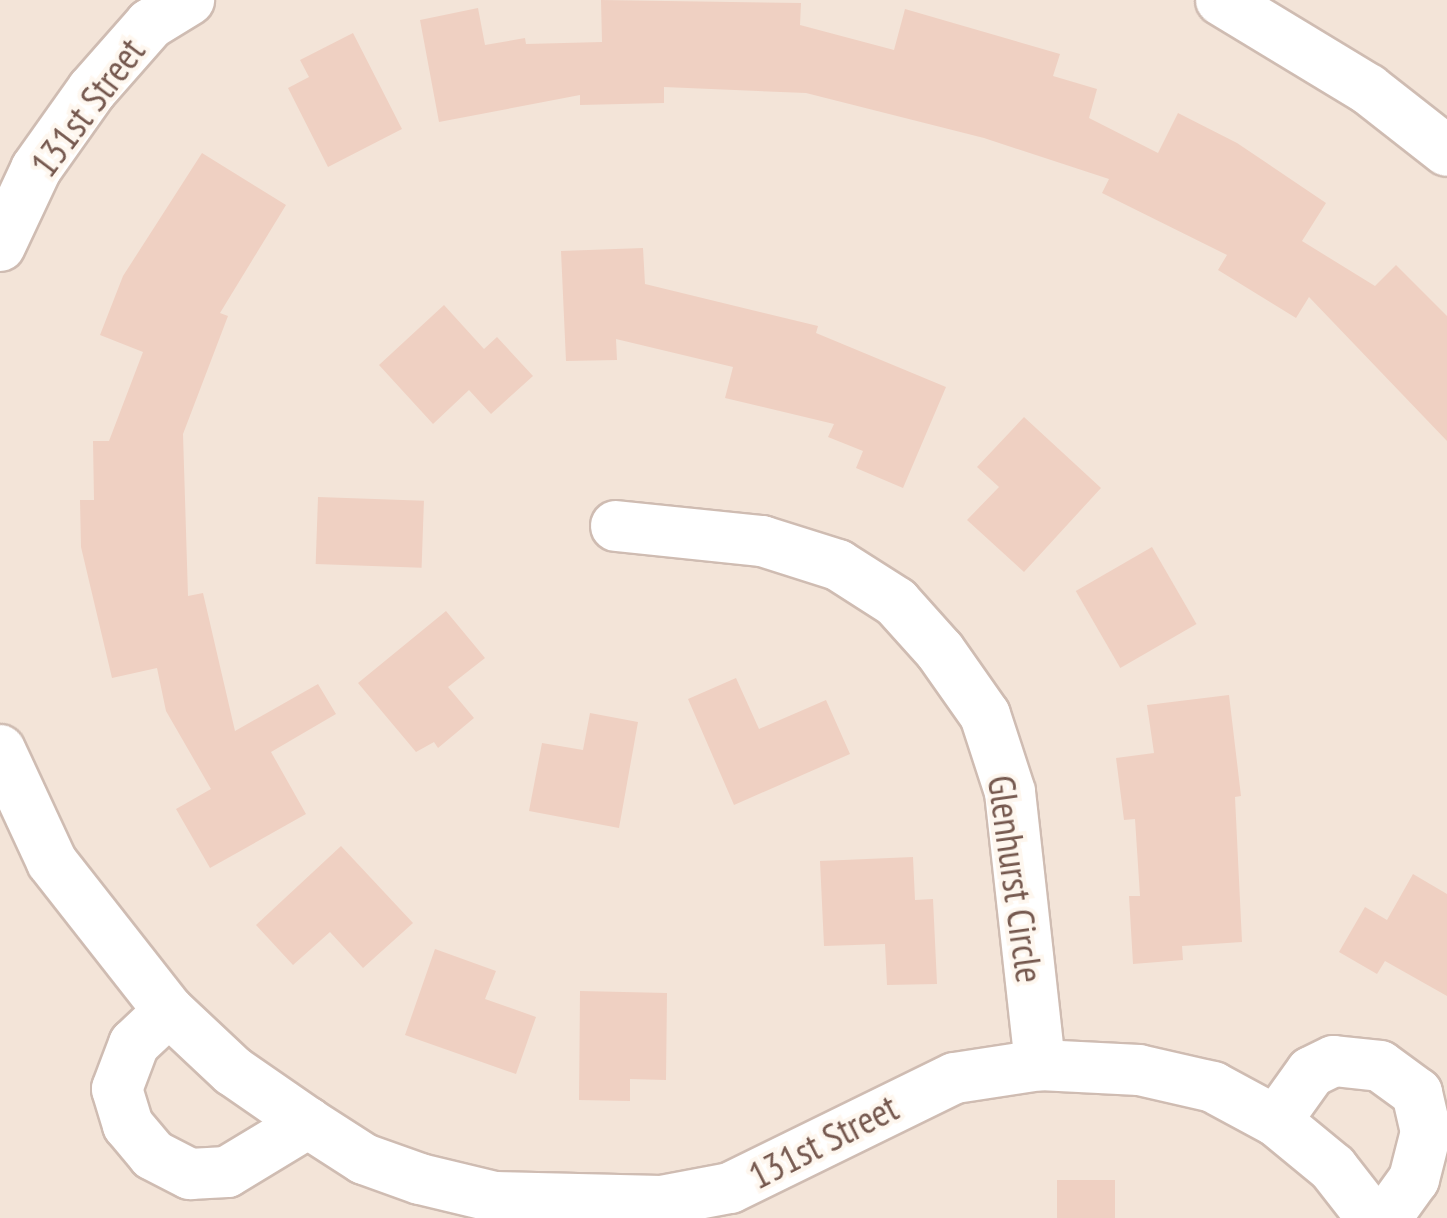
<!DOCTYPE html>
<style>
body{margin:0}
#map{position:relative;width:1447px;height:1218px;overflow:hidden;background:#fbf3e9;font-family:"PT Sans Narrow",sans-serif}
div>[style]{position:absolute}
.residential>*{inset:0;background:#f3e4d8;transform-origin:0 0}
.building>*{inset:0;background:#efd0c2;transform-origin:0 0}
.roads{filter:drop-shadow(2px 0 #cfbcb2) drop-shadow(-2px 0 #cfbcb2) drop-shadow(0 2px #cfbcb2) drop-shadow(0 -2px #cfbcb2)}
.minor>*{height:50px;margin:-25px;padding:0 25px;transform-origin:25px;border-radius:25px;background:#fff}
span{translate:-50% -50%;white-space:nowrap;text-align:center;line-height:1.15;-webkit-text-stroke:8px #fef7ef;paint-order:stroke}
.street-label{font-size:38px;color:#75584e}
</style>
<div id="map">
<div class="residential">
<div style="left:0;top:0;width:1447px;height:1218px"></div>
</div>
<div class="building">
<div style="clip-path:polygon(601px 0,801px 3px,800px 25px,894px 50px,905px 9px,1060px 54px,1053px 76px,1097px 89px,1089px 118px,1158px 153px,1178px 113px,1237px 143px,1326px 203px,1302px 241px,1375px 286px,1396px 265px,1447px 316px,1447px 441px,1309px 297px,1296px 318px,1218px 270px,1227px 255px,1102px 193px,1109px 179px,984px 138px,806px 93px,664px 87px,664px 103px,580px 105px,580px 95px,439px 122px,420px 20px,478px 8px,485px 45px,525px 38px,526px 44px,602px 42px)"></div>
<div style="clip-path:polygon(353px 33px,402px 129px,328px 167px,288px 88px,309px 77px,300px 60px)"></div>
<div style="clip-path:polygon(202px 153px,286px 205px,220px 313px,228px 316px,183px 434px,188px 596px,203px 593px,235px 731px,318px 684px,336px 714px,271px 752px,306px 814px,210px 868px,176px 809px,211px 789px,166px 711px,157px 668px,112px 678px,81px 547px,80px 500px,94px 500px,93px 441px,109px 441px,143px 352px,100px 335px,123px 276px)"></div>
<div style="clip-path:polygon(643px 248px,645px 284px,818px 326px,816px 333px,946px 387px,903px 488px,856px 468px,863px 451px,828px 437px,834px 424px,725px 398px,733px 367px,616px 339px,617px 360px,566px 361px,561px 251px)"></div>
<div style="clip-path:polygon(444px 305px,484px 349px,497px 337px,533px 376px,491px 414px,469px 390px,433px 424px,379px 365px)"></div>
<div style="clip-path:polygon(1024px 417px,1101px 488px,1024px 572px,967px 520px,999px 487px,977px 467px)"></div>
<div style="left:318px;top:497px;width:106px;height:67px;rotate:2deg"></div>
<div style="left:1152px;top:547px;width:89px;height:88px;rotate:60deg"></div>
<div style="clip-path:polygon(446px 611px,485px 658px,448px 687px,474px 718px,438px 748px,434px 742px,416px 752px,358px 683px)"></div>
<div style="clip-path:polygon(736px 678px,759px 729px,826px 700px,850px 754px,734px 805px,688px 699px)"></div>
<div style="clip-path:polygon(1229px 695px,1241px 796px,1235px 797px,1242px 942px,1182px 946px,1183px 960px,1133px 964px,1129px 896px,1140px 896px,1135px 819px,1124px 820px,1116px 758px,1154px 753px,1147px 705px)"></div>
<div style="clip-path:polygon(590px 713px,638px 722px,619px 828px,529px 811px,542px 743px,583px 750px)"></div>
<div style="clip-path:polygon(341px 846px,413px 923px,363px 968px,330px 932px,293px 965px,256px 925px)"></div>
<div style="clip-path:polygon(913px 857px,915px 900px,933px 899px,937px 984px,887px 985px,885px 944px,824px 946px,820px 861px)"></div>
<div style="clip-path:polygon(1413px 874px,1447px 894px,1447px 996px,1385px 961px,1377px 974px,1339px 952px,1365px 907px,1387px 920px)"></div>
<div style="clip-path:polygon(435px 949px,496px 971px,485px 999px,536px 1017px,516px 1074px,405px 1035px)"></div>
<div style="clip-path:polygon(580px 991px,667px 993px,666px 1080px,630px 1079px,630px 1101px,579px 1100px)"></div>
<div style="left:1057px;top:1180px;width:58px;height:38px"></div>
</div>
<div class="roads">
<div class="minor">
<div style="left:1221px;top:0;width:172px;rotate:31.2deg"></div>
<div style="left:1368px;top:89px;width:100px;rotate:38.1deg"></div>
<div style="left:0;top:246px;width:85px;rotate:-64.9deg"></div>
<div style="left:36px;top:169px;width:97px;rotate:-54.7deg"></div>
<div style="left:92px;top:90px;width:88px;rotate:-48.7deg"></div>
<div style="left:150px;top:24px;width:46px;rotate:-31.6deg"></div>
<div style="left:616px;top:526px;width:147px;rotate:5.9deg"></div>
<div style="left:762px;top:541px;width:80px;rotate:17.5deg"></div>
<div style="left:838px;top:565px;width:69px;rotate:32.5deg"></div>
<div style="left:896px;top:602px;width:66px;rotate:48.1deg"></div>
<div style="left:940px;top:651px;width:78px;rotate:54.9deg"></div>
<div style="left:985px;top:715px;width:81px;rotate:72deg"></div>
<div style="left:1010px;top:792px;width:275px;rotate:83.7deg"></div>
<div style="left:0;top:750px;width:123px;rotate:65.1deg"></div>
<div style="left:52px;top:862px;width:189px;rotate:51.9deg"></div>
<div style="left:169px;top:1011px;width:88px;rotate:43.2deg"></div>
<div style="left:233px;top:1071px;width:91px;rotate:34.7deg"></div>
<div style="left:308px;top:1123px;width:67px;rotate:32.7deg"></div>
<div style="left:364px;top:1159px;width:59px;rotate:19.7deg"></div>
<div style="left:420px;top:1179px;width:77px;rotate:13.5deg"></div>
<div style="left:495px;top:1197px;width:166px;rotate:1.4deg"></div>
<div style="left:661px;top:1201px;width:70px;rotate:-10.7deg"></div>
<div style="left:730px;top:1188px;width:250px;rotate:-26.1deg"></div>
<div style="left:955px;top:1078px;width:86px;rotate:-8.7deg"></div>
<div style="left:1040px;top:1065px;width:99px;rotate:2.9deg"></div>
<div style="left:1139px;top:1070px;width:76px;rotate:12.9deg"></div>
<div style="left:1213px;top:1087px;width:72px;rotate:28.4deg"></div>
<div style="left:1276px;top:1121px;width:74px;rotate:39.5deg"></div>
<div style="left:1333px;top:1168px;width:63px;rotate:52deg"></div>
<div style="left:169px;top:1011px;width:48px;rotate:136.7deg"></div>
<div style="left:134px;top:1044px;width:48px;rotate:110.7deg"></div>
<div style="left:117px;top:1089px;width:38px;rotate:73deg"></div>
<div style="left:128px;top:1125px;width:39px;rotate:50deg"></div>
<div style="left:153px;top:1155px;width:42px;rotate:27.2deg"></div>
<div style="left:190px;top:1174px;width:37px;rotate:-3deg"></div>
<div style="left:227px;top:1172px;width:95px;rotate:-31.2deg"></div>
<div style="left:1276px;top:1121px;width:60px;rotate:-54.5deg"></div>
<div style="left:1311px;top:1072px;width:25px;rotate:-26deg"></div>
<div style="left:1334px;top:1061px;width:46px;rotate:6.2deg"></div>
<div style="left:1380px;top:1066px;width:46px;rotate:36.1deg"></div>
<div style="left:1417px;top:1093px;width:40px;rotate:77deg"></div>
<div style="left:1426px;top:1132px;width:49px;rotate:104.3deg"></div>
<div style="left:1414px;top:1179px;width:48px;rotate:125.7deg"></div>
</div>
</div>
<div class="street-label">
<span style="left:87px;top:107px;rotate:-53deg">131st Street</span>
<span style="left:1016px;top:879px;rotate:82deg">Glenhurst Circle</span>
<span style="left:823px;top:1141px;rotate:-27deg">131st Street</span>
</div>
</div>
